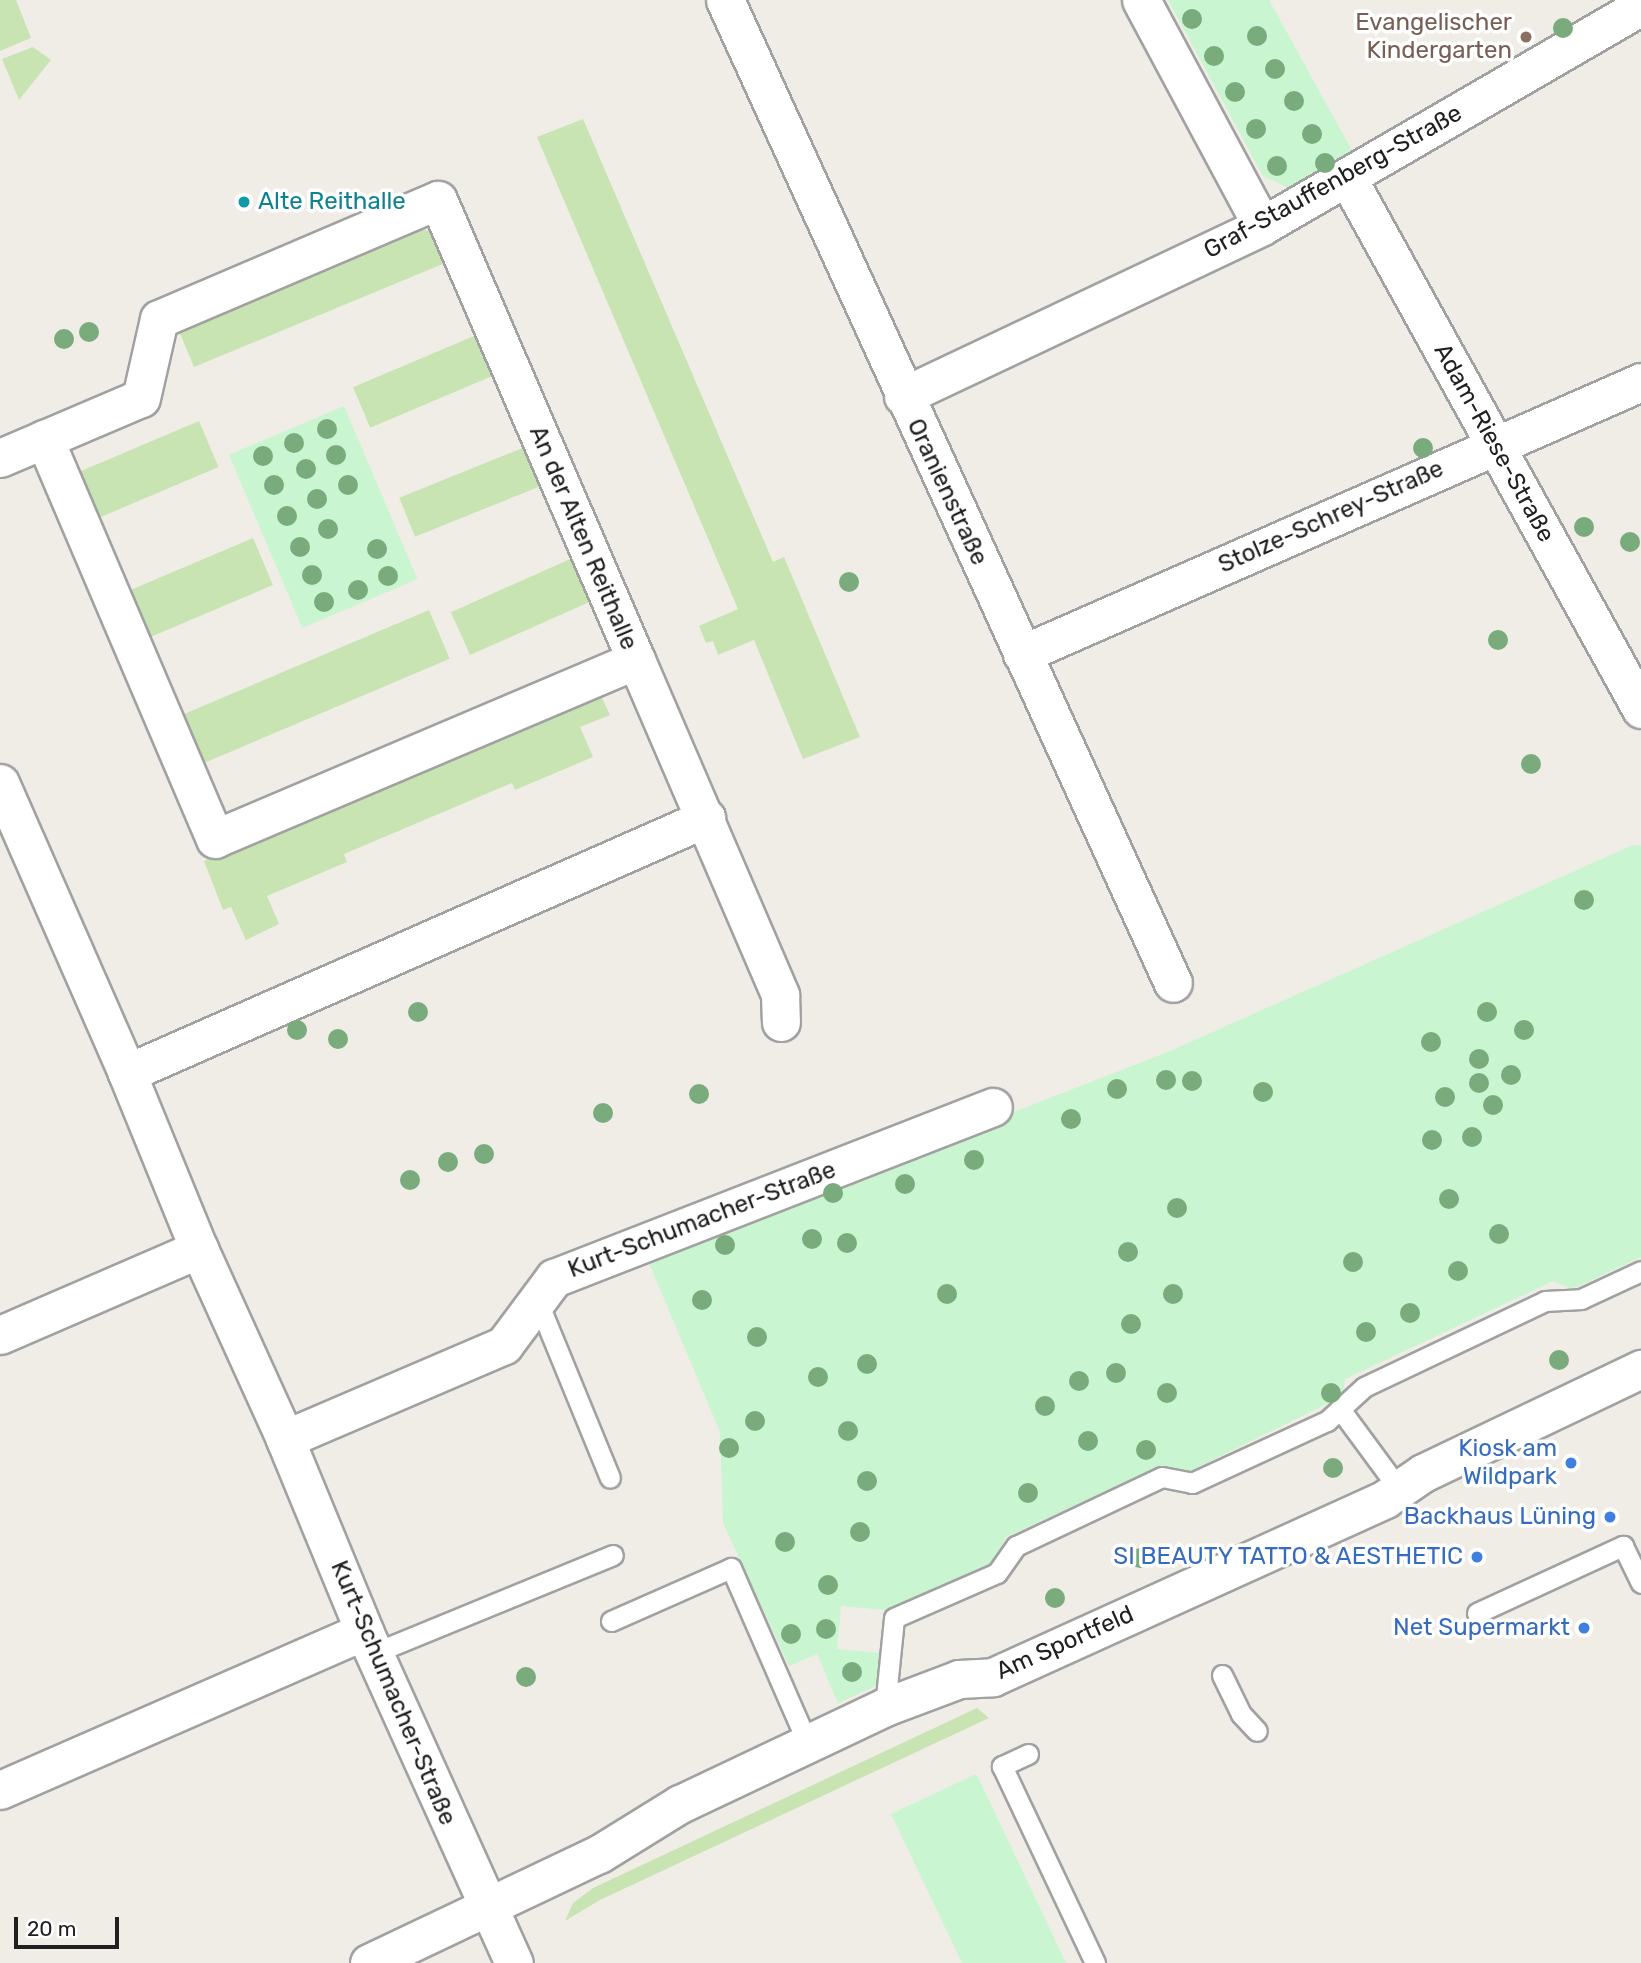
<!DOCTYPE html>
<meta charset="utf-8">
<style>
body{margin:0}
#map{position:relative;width:1641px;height:1963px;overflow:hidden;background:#f0ede7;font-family:Rubik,sans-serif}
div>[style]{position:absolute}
.grass>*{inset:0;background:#c8e4b3;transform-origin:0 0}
.park>*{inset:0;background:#c9f5d0;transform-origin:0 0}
.roads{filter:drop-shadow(2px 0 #a1a1a1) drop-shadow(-2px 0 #a1a1a1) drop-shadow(0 2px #a1a1a1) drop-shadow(0 -2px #a1a1a1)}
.lane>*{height:19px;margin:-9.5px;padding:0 9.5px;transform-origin:9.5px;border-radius:9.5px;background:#fff}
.street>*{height:37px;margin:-18.5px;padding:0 18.5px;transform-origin:18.5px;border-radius:18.5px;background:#fff}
.trees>*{width:20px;height:20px;margin:-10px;border-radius:50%;background:#79ab7c}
.dots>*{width:19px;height:19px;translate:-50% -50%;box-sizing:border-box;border:4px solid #fff;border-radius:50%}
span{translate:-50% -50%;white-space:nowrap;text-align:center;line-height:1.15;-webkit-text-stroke:7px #fff;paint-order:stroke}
.education-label{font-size:24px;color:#785e54}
.right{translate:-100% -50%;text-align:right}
.street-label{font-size:24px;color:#202020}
.culture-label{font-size:24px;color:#0d838f}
.left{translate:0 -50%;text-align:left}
.shop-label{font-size:24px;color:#366cbe}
.scale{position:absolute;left:14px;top:1917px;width:105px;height:32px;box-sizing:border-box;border:4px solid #202020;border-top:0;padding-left:9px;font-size:21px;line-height:24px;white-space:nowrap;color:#202020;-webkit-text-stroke:5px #fff;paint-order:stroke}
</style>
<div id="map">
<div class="grass">
<div style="clip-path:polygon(0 0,16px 0,31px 38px,0 51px)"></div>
<div style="clip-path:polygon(33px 47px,51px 60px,19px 100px,2px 59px)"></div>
<div style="clip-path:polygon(583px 119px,773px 562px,784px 557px,860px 737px,803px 759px,754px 640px,718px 655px,713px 641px,706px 643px,699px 626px,738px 609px,537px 137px)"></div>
<div style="clip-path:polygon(417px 228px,436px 233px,450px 261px,194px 367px,176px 324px)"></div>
<div style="left:481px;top:333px;width:44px;height:139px;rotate:67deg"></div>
<div style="left:199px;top:421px;width:50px;height:139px;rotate:67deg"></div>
<div style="left:530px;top:445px;width:42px;height:141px;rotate:68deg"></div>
<div style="left:253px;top:538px;width:51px;height:142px;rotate:67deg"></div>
<div style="left:577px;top:556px;width:47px;height:138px;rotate:66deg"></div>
<div style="left:429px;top:610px;width:53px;height:277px;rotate:67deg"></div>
<div style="clip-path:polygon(598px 689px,610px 715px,580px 727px,593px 757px,515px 790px,512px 783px,344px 854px,347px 862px,267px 896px,279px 924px,246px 940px,231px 907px,223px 910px,204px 861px)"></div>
<div style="clip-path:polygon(977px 1708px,989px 1718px,600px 1900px,565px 1921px,573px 1903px,593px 1888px)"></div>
</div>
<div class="park">
<div style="clip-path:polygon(1168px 0,1269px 0,1354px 154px,1291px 189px,1263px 176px)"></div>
<div style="left:344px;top:406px;width:188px;height:125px;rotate:67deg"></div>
<div style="clip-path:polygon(1633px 845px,1641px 846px,1641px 1257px,1577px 1287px,1569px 1288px,1553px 1281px,1345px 1379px,1343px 1396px,1188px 1472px,1162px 1465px,1006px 1537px,991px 1564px,886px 1610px,841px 1606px,837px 1649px,881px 1653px,878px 1685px,838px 1703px,817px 1654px,789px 1666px,723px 1523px,720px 1432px,646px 1256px,1170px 1051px)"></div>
<div style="clip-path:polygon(976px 1774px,978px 1777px,1066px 1963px,962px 1963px,891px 1814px)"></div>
</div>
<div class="roads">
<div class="lane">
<div style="left:537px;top:1300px;width:192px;rotate:67.7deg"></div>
<div style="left:1340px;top:1409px;width:99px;rotate:53.6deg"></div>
<div style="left:1477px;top:1613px;width:161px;rotate:-24.7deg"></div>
<div style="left:1623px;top:1546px;width:41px;rotate:64.1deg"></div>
<div style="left:611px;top:1621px;width:131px;rotate:-23.8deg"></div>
<div style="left:731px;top:1568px;width:192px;rotate:66.4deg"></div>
<div style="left:374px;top:1653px;width:258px;rotate:-22.3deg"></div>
<div style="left:1222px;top:1675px;width:43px;rotate:64deg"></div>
<div style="left:1241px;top:1714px;width:23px;rotate:47deg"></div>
<div style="left:885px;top:1707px;width:89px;rotate:-84.2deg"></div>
<div style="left:894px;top:1618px;width:112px;rotate:-23.6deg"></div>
<div style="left:997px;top:1573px;width:33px;rotate:-55deg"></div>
<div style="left:1016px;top:1546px;width:161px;rotate:-25.3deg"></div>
<div style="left:1162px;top:1477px;width:31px;rotate:11deg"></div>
<div style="left:1192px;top:1483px;width:149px;rotate:-24.7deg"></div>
<div style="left:1327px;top:1421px;width:50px;rotate:-42.6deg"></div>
<div style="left:1364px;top:1387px;width:200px;rotate:-25.4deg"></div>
<div style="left:1545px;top:1301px;width:36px;rotate:-3deg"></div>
<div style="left:1581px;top:1299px;width:66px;rotate:-25deg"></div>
<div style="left:1028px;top:1754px;width:29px;rotate:155deg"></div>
<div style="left:1002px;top:1766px;width:218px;rotate:64.7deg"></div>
</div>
<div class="street">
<div style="left:725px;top:0;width:1080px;rotate:65.5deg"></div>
<div style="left:1141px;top:0;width:256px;rotate:61.8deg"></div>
<div style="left:1347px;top:177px;width:608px;rotate:61.07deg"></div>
<div style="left:903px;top:396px;width:397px;rotate:-25.3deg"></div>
<div style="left:1262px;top:226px;width:438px;rotate:-30.1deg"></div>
<div style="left:0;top:458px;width:153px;rotate:-23.1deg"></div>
<div style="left:141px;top:398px;width:81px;rotate:-77.2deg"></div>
<div style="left:159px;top:319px;width:303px;rotate:-23.1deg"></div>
<div style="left:438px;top:200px;width:501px;rotate:66.71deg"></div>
<div style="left:636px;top:660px;width:457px;rotate:157deg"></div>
<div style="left:215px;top:839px;width:435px;rotate:-113.1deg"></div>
<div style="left:1022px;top:654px;width:676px;rotate:-23.72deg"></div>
<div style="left:636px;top:660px;width:365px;rotate:66.7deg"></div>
<div style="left:780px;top:995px;width:27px;rotate:88deg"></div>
<div style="left:0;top:783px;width:317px;rotate:66.3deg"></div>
<div style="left:127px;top:1073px;width:190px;rotate:67.8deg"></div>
<div style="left:199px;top:1249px;width:209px;rotate:65.6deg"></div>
<div style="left:285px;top:1439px;width:208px;rotate:67.6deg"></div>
<div style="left:364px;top:1631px;width:364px;rotate:65.7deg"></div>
<div style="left:127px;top:1073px;width:633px;rotate:-23.77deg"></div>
<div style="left:0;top:1335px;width:217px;rotate:-23.4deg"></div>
<div style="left:285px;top:1439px;width:238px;rotate:-23.2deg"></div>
<div style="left:504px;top:1345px;width:84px;rotate:-53.3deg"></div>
<div style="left:554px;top:1278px;width:471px;rotate:-21.3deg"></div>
<div style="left:0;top:1790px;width:397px;rotate:-23.6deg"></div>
<div style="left:369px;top:1963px;width:255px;rotate:-25.4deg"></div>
<div style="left:599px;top:1854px;width:95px;rotate:-31.7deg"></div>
<div style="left:680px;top:1804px;width:227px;rotate:-25.3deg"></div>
<div style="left:885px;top:1707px;width:79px;rotate:-20.7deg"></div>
<div style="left:959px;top:1679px;width:34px;rotate:-3deg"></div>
<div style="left:993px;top:1677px;width:431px;rotate:-24.4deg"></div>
<div style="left:1385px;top:1499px;width:46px;rotate:-34.4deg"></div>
<div style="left:1423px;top:1473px;width:242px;rotate:-25.5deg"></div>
</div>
</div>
<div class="trees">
<div style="left:1192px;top:19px"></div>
<div style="left:1563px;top:28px"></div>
<div style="left:1257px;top:36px"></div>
<div style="left:1214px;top:56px"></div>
<div style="left:1275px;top:69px"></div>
<div style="left:1235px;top:92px"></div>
<div style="left:1294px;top:101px"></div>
<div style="left:1256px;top:129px"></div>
<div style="left:1312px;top:134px"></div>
<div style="left:1325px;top:163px"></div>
<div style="left:1277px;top:166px"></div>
<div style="left:89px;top:332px"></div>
<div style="left:64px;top:339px"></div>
<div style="left:327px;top:429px"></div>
<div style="left:294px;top:443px"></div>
<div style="left:1423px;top:448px"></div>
<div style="left:336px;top:455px"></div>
<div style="left:263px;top:456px"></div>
<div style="left:306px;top:469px"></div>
<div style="left:274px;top:485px"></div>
<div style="left:348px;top:485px"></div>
<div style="left:317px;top:499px"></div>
<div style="left:287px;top:516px"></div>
<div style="left:1584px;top:527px"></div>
<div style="left:328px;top:529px"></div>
<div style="left:1630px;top:542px"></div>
<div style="left:300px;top:547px"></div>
<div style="left:377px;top:549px"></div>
<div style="left:312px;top:575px"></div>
<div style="left:388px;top:576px"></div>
<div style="left:849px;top:582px"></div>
<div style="left:358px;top:590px"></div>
<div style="left:324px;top:602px"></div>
<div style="left:1498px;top:640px"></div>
<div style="left:1531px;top:764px"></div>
<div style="left:1584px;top:900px"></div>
<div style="left:418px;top:1012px"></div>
<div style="left:1487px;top:1012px"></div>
<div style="left:297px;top:1030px"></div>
<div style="left:1524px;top:1030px"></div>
<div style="left:338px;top:1039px"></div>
<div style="left:1431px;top:1042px"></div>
<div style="left:1479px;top:1059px"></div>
<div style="left:1511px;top:1075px"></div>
<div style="left:1166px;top:1080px"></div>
<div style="left:1192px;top:1081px"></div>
<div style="left:1479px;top:1083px"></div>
<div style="left:1117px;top:1089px"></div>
<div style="left:1263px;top:1092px"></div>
<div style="left:699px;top:1094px"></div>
<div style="left:1445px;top:1097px"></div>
<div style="left:1493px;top:1105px"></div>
<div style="left:603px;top:1113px"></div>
<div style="left:1071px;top:1119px"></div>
<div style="left:1472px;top:1137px"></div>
<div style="left:1432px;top:1140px"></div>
<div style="left:484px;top:1154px"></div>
<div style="left:974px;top:1160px"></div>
<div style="left:448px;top:1162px"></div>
<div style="left:410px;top:1180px"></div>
<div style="left:905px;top:1184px"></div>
<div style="left:833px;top:1193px"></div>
<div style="left:1449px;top:1199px"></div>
<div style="left:1177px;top:1208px"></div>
<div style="left:1499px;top:1234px"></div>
<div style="left:812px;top:1239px"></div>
<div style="left:847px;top:1243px"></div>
<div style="left:725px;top:1245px"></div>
<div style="left:1128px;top:1252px"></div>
<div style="left:1353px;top:1262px"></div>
<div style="left:1458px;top:1271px"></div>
<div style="left:947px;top:1294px"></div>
<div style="left:1173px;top:1294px"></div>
<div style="left:702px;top:1300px"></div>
<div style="left:1410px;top:1313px"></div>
<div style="left:1131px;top:1324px"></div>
<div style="left:1366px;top:1332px"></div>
<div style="left:757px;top:1337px"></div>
<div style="left:1559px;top:1360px"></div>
<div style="left:867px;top:1364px"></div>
<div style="left:1116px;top:1373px"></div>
<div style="left:818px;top:1377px"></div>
<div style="left:1079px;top:1381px"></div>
<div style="left:1167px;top:1393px"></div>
<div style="left:1331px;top:1393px"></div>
<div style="left:1045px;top:1406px"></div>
<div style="left:755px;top:1421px"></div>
<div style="left:848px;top:1431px"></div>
<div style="left:1088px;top:1441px"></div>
<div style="left:729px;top:1448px"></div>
<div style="left:1146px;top:1450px"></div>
<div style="left:1333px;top:1468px"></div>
<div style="left:867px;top:1481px"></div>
<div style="left:1028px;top:1493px"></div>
<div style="left:860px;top:1532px"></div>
<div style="left:785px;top:1542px"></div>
<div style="left:1140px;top:1558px"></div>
<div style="left:828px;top:1585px"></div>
<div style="left:1055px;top:1598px"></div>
<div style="left:826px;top:1629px"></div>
<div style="left:791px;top:1634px"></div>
<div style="left:852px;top:1672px"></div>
<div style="left:526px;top:1677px"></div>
</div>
<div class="dots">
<div style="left:1526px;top:37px;background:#8d6e63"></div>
<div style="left:244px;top:202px;background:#0f9aa8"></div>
<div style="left:1571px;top:1463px;background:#3f7fe0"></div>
<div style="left:1610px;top:1517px;background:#3f7fe0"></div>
<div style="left:1477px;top:1557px;background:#3f7fe0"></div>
<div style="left:1584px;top:1628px;background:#3f7fe0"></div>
</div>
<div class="education-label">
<span class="right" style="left:1512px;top:37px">Evangelischer<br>Kindergarten</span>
</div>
<div class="street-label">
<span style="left:1333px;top:182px;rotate:-29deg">Graf-Stauffenberg-Straße</span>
<span style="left:1494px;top:443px;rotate:61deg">Adam-Riese-Straße</span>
<span style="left:947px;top:492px;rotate:65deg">Oranienstraße</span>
<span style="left:1331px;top:517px;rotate:-24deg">Stolze-Schrey-Straße</span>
<span style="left:583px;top:538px;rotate:67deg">An der Alten Reithalle</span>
<span style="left:702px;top:1220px;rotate:-21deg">Kurt-Schumacher-Straße</span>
<span style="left:1065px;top:1643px;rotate:-24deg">Am Sportfeld</span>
<span style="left:393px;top:1693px;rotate:67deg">Kurt-Schumacher-Straße</span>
</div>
<div class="culture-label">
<span class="left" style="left:258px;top:202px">Alte Reithalle</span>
</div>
<div class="shop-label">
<span class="right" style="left:1557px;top:1463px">Kiosk am<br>Wildpark</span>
<span class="right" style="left:1596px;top:1517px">Backhaus Lüning</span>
<span class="right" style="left:1463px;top:1557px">SI BEAUTY TATTO &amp; AESTHETIC</span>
<span class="right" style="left:1570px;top:1628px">Net Supermarkt</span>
</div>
<div class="scale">20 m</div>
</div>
